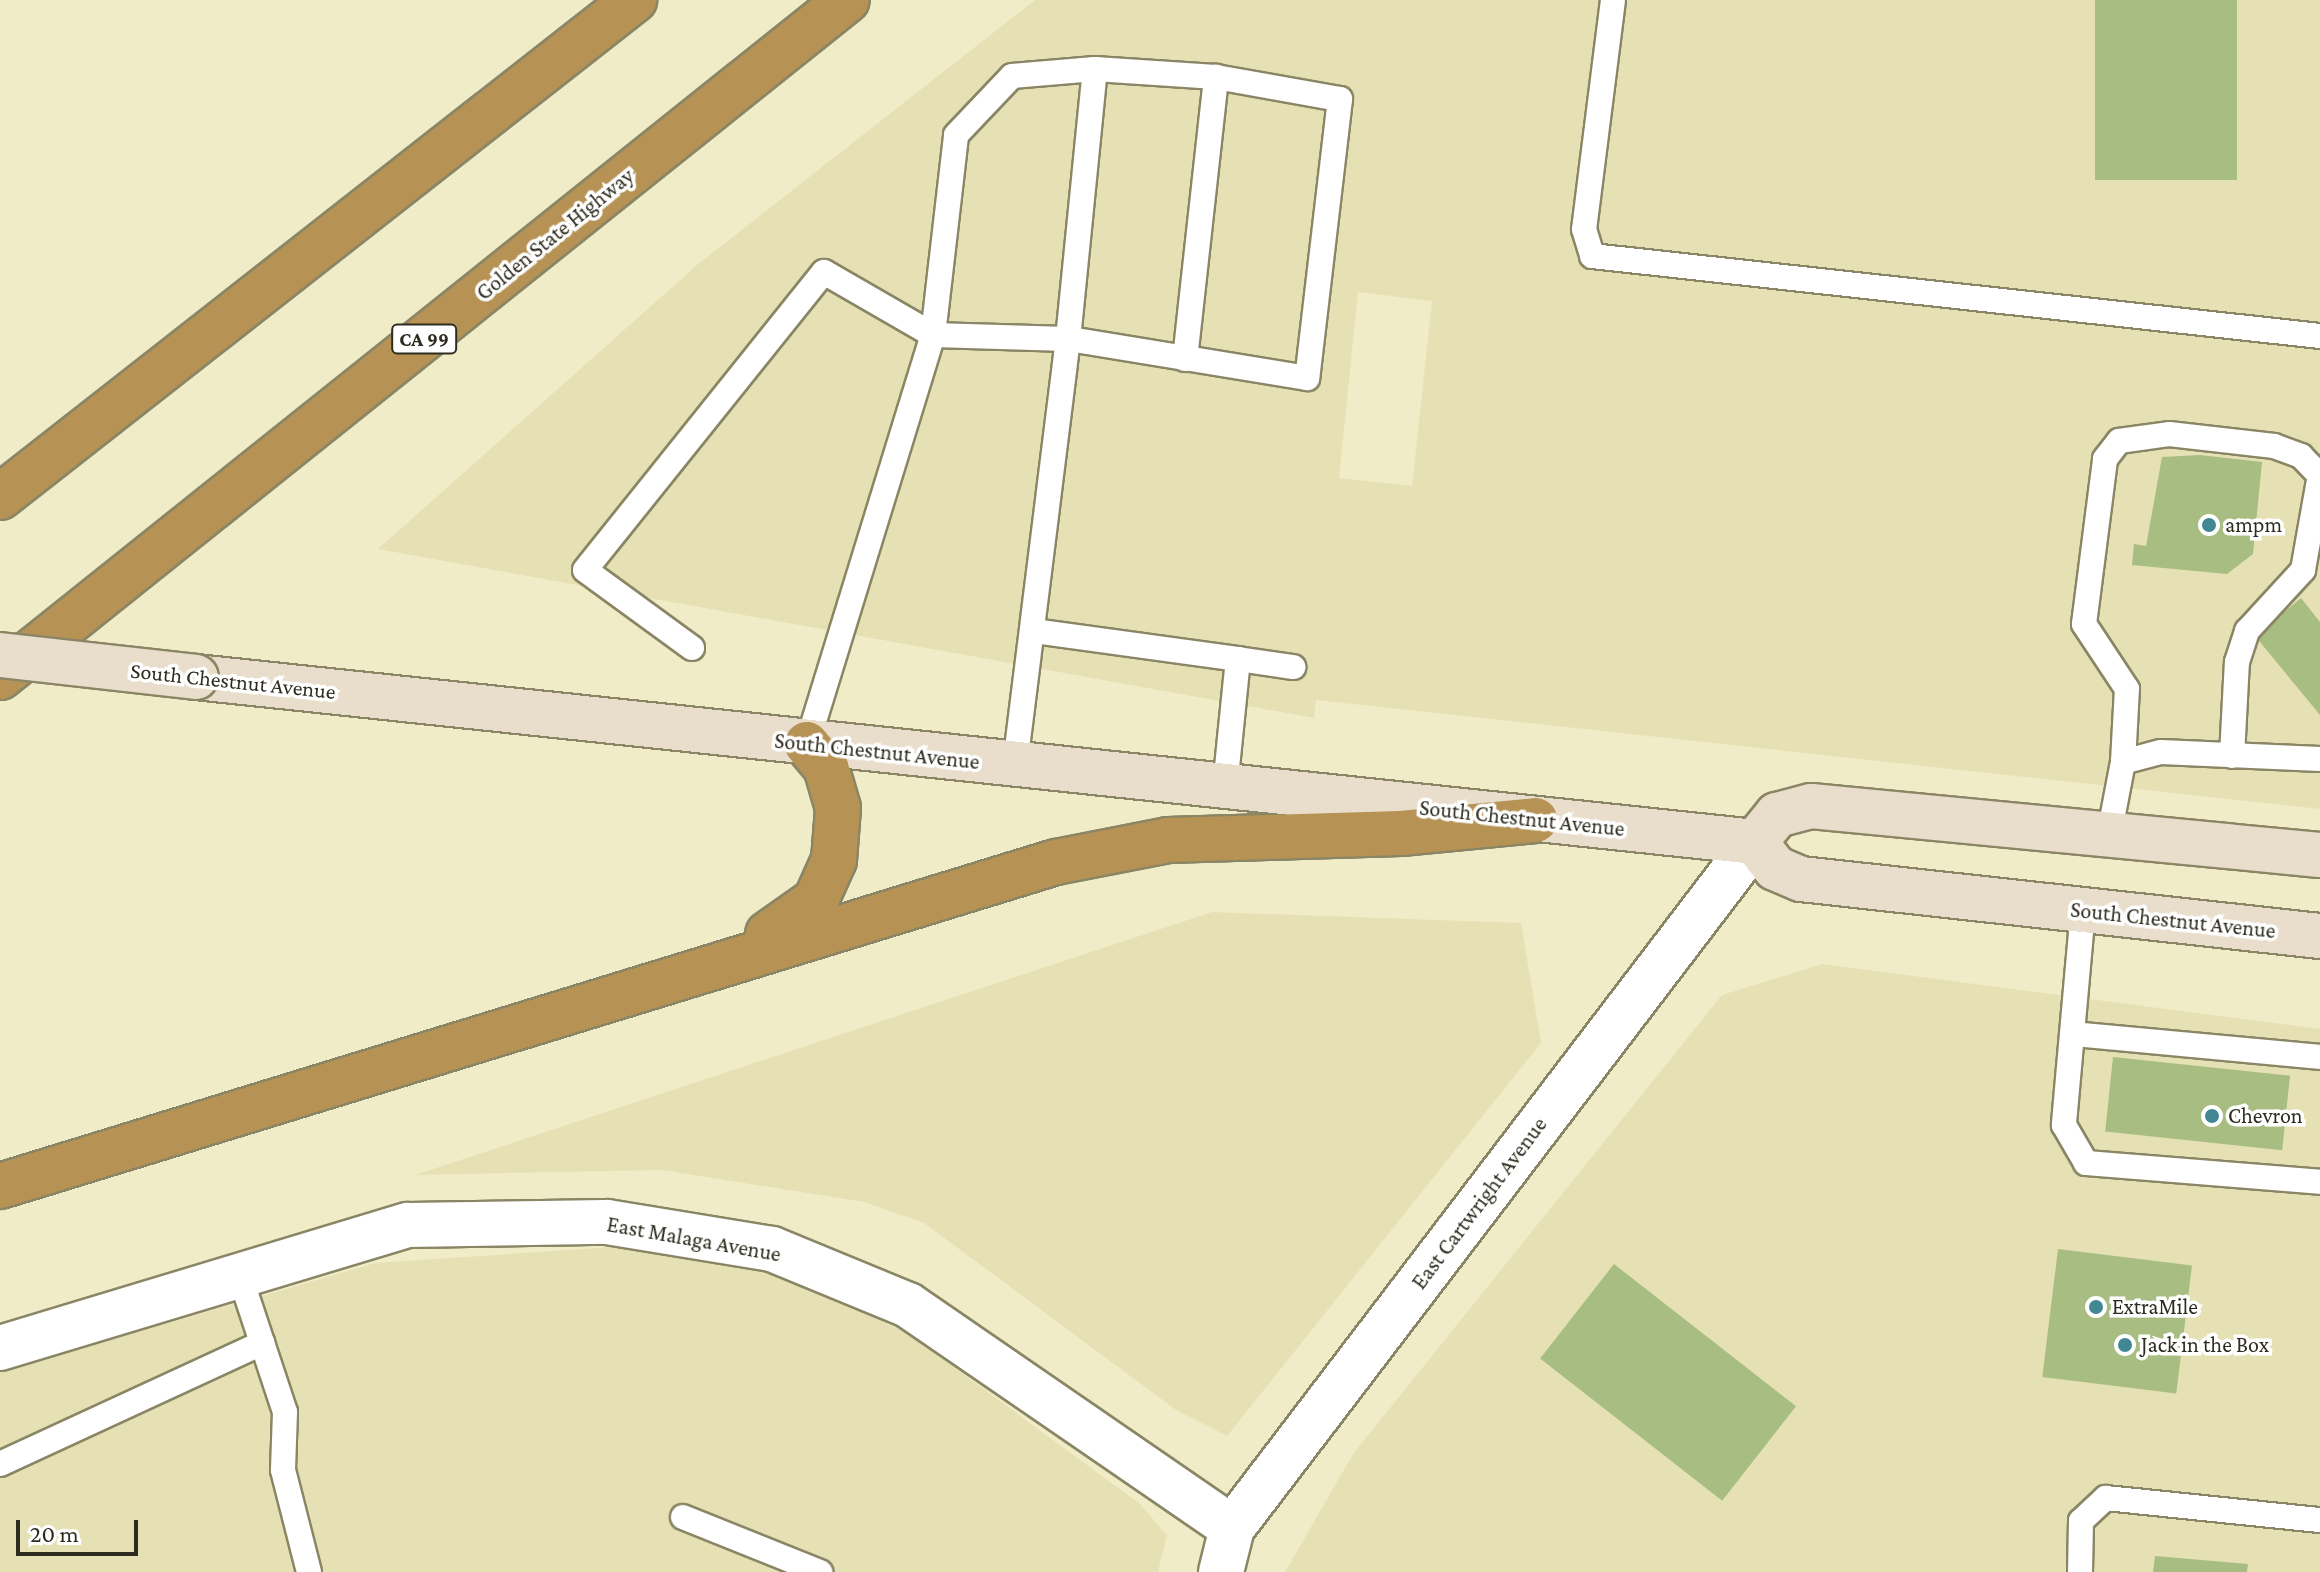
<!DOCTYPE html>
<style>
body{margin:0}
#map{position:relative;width:2320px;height:1572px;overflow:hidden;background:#f1ecc8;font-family:"Crimson Pro",serif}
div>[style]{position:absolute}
.built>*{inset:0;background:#e6e1b5}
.building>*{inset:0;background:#a8bd81;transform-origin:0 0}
.roads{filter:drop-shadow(2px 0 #8a8665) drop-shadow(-2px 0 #8a8665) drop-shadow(0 2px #8a8665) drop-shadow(0 -2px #8a8665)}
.lane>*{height:24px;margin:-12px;padding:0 12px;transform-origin:12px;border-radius:12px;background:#fff}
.street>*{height:44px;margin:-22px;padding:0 22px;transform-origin:22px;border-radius:22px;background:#fff}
.secondary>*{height:44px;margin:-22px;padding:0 22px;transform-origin:22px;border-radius:22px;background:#e9decc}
.highway>*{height:44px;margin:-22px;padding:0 22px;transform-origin:22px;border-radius:22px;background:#b69255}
.bridges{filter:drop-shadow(2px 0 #8a8665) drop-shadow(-2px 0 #8a8665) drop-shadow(0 2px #8a8665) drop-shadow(0 -2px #8a8665)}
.secondary-bridge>*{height:44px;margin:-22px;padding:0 22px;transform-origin:22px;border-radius:22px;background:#e9decc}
.dots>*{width:22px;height:22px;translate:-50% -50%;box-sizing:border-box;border:4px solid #fff;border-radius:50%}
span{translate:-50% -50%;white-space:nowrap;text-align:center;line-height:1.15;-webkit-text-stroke:7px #fff;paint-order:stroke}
.shield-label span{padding:2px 6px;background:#fff;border:2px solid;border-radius:6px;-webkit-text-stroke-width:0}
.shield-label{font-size:20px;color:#2e2c1e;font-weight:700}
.street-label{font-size:22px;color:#2e2c1e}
.poi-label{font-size:22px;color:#2e2c1e}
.left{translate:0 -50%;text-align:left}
.scale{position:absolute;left:16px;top:1520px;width:122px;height:36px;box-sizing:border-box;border:4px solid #2e2c1e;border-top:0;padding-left:10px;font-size:24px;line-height:28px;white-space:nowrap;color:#2e2c1e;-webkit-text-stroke:6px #fff;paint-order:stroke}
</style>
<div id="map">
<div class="built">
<div style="clip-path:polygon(evenodd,1035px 0,2320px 0,2320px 809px,1316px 700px,1314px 718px,378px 549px,697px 265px,1035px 0,1358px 292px,1432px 301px,1412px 486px,1339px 478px,1358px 292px)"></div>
<div style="clip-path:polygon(1212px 912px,1521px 923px,1541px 1043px,1227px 1436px,1176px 1410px,924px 1223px,864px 1202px,662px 1170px,415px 1175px)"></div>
<div style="clip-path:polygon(1822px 964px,2320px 1029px,2320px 1572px,1285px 1572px,1353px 1454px,1722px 995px)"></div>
<div style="clip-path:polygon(657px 1244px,795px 1279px,909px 1334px,1140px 1504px,1167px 1535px,1158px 1572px,0 1572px,0 1372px,375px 1263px)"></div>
</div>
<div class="building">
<div style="left:2095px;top:0;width:142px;height:180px"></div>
<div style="clip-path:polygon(2200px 455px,2262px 462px,2253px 554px,2227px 574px,2132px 565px,2134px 544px,2146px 546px,2162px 457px)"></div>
<div style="clip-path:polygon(2301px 598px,2320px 622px,2320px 715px,2255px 636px)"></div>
<div style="left:2113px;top:1057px;width:178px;height:75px;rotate:6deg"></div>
<div style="left:2058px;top:1249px;width:135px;height:129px;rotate:7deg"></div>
<div style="left:1614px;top:1264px;width:231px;height:120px;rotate:38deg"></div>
<div style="clip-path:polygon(2155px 1556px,2248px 1564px,2247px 1572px,2153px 1572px)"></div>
</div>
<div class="roads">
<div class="lane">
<div style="left:1613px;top:0;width:231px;rotate:97.2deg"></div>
<div style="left:1584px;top:229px;width:28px;rotate:73deg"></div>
<div style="left:1592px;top:256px;width:732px;rotate:6.27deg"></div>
<div style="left:1185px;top:359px;width:284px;rotate:-83.7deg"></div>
<div style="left:1034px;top:631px;width:206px;rotate:7.8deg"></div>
<div style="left:1238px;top:659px;width:130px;rotate:95.8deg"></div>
<div style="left:692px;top:648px;width:132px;rotate:-143.9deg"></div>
<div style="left:585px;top:570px;width:382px;rotate:-51.3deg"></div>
<div style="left:824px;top:272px;width:126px;rotate:30deg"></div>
<div style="left:933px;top:335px;width:135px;rotate:1.7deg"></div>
<div style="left:1068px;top:339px;width:271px;rotate:-84.3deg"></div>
<div style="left:1238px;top:659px;width:56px;rotate:8.3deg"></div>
<div style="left:807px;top:744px;width:428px;rotate:-72.9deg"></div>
<div style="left:933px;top:335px;width:201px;rotate:-83.4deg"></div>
<div style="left:956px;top:135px;width:81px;rotate:-46.5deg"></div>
<div style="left:1012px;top:76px;width:83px;rotate:-4.8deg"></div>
<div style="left:1095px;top:69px;width:121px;rotate:3.8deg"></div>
<div style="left:1216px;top:77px;width:126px;rotate:10.1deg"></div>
<div style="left:1340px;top:99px;width:281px;rotate:96.7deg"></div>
<div style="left:1307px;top:378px;width:242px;rotate:-170.7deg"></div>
<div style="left:1068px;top:339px;width:430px;rotate:97.1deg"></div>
<div style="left:2232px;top:756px;width:94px;rotate:-87deg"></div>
<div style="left:2237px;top:662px;width:33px;rotate:-72deg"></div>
<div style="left:2247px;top:631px;width:83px;rotate:-47.4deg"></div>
<div style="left:2303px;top:570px;width:97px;rotate:-79.9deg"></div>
<div style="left:2123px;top:762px;width:73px;rotate:-86.9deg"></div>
<div style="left:2127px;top:689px;width:78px;rotate:-123.5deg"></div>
<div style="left:2084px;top:624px;width:166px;rotate:-82.7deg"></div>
<div style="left:2105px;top:459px;width:23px;rotate:-52deg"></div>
<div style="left:2119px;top:441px;width:50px;rotate:-8deg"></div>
<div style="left:2169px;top:434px;width:106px;rotate:6.5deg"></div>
<div style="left:2274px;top:446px;width:29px;rotate:20deg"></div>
<div style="left:2301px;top:456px;width:28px;rotate:46deg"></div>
<div style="left:2110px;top:830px;width:69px;rotate:-79.2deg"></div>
<div style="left:2123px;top:762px;width:39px;rotate:-15deg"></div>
<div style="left:2161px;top:752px;width:159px;rotate:2.5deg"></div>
<div style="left:2083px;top:910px;width:216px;rotate:95.1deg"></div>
<div style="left:2064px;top:1125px;width:44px;rotate:59.9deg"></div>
<div style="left:2086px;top:1163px;width:235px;rotate:4.6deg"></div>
<div style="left:2073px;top:1034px;width:248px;rotate:5.3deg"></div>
<div style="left:240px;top:1276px;width:143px;rotate:71.7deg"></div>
<div style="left:285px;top:1412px;width:58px;rotate:92deg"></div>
<div style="left:283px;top:1470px;width:105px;rotate:75.7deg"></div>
<div style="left:0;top:1464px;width:289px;rotate:-24.8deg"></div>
<div style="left:683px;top:1517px;width:148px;rotate:21.9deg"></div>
<div style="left:2080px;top:1572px;width:51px;rotate:-88.9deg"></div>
<div style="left:2081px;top:1521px;width:34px;rotate:-43deg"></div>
<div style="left:2106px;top:1498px;width:215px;rotate:5.9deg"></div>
</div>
<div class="street">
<div style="left:0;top:1348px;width:426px;rotate:-16.8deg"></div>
<div style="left:408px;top:1225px;width:199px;rotate:-0.9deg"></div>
<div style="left:607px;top:1222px;width:167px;rotate:9.3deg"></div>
<div style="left:772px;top:1249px;width:147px;rotate:22.4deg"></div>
<div style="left:908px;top:1305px;width:393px;rotate:34.5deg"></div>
<div style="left:1221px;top:1572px;width:45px;rotate:-76deg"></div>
<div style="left:1232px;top:1528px;width:863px;rotate:-52.68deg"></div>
</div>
<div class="secondary">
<div style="left:196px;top:677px;width:1568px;rotate:6.04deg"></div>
<div style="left:1755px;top:842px;width:33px;rotate:52deg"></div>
<div style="left:1775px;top:868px;width:28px;rotate:23deg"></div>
<div style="left:1801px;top:879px;width:522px;rotate:6.27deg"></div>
<div style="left:1755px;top:842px;width:35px;rotate:-51deg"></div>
<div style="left:1777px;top:815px;width:35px;rotate:-15deg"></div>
<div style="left:1811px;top:806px;width:511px;rotate:5.5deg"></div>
</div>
<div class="highway">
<div style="left:0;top:497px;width:806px;rotate:-38.09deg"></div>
<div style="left:0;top:677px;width:1084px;rotate:-38.64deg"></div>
<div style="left:768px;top:934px;width:59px;rotate:-35.3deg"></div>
<div style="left:816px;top:900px;width:44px;rotate:-65.8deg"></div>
<div style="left:834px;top:860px;width:52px;rotate:-85.6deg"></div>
<div style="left:838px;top:808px;width:43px;rotate:-106.3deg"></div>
<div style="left:826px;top:767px;width:30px;rotate:-130deg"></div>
<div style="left:0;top:1186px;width:1105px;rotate:-17.06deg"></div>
<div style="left:1056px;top:862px;width:114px;rotate:-11.1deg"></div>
<div style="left:1168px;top:840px;width:233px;rotate:-1.7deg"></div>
<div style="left:1401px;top:833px;width:135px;rotate:-5.5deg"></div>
</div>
</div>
<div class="bridges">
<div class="secondary-bridge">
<div style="left:0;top:655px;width:197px;rotate:6.4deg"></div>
</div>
</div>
<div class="dots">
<div style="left:2209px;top:525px;background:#428794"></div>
<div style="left:2212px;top:1116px;background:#428794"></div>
<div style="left:2096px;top:1307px;background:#428794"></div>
<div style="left:2125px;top:1345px;background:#428794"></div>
</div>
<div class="shield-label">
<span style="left:424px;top:339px">CA 99</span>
</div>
<div class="street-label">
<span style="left:555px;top:234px;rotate:-39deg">Golden State Highway</span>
<span style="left:233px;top:681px;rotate:6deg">South Chestnut Avenue</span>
<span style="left:877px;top:751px;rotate:6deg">South Chestnut Avenue</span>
<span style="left:1522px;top:818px;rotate:6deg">South Chestnut Avenue</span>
<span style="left:2173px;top:920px;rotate:6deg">South Chestnut Avenue</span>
<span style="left:1479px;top:1203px;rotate:-53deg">East Cartwright Avenue</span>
<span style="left:694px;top:1239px;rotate:10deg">East Malaga Avenue</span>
</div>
<div class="poi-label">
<span class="left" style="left:2225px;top:525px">ampm</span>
<span class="left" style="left:2228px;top:1116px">Chevron</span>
<span class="left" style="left:2112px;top:1307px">ExtraMile</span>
<span class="left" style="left:2141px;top:1345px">Jack in the Box</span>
</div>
<div class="scale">20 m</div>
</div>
